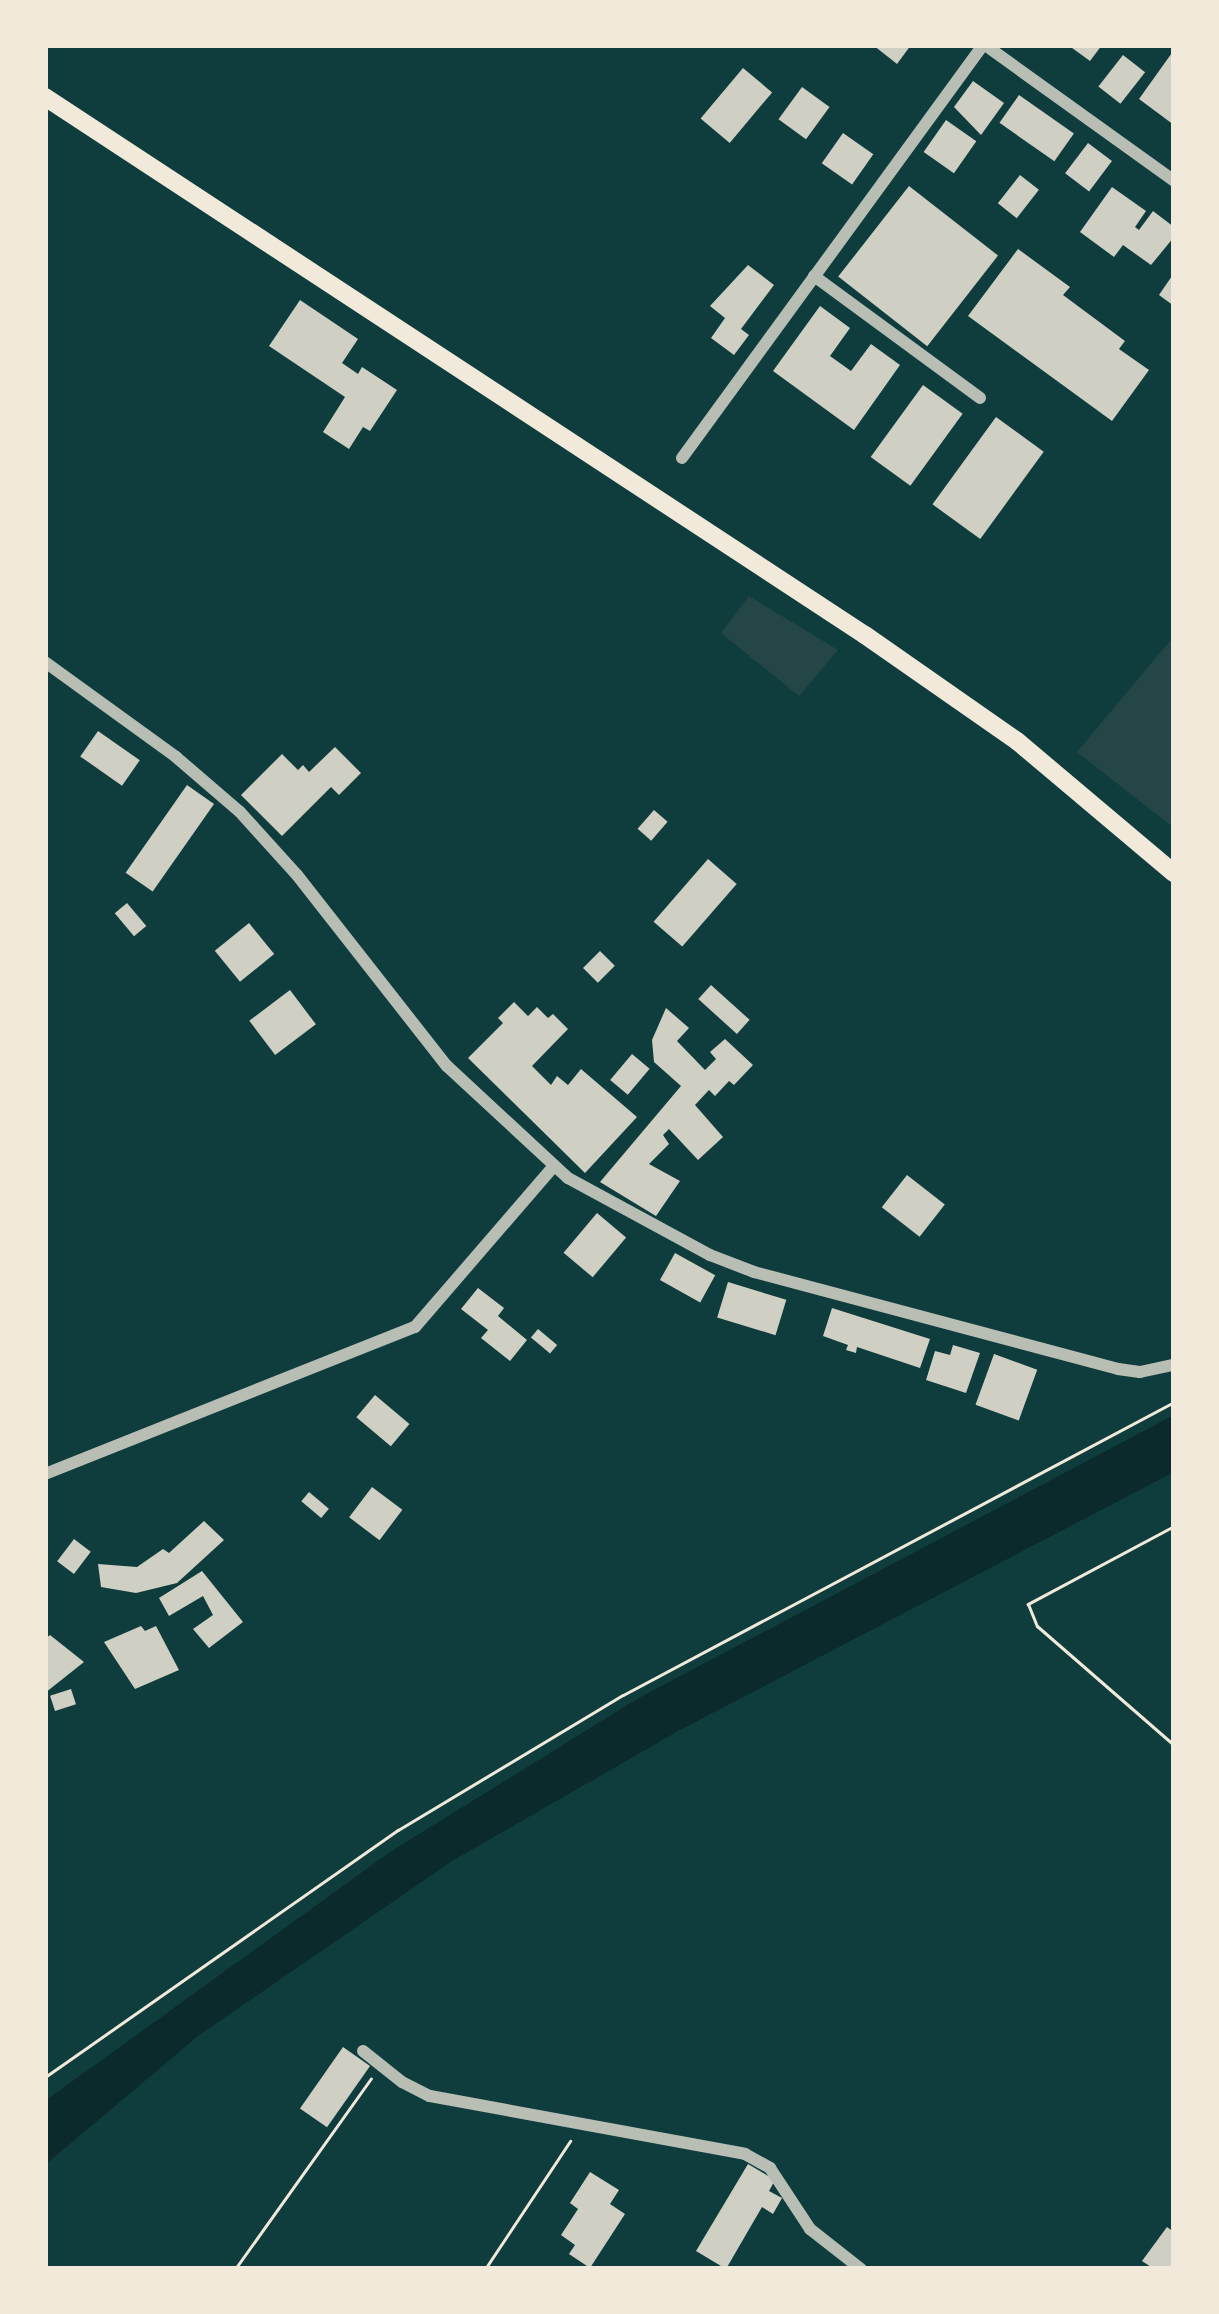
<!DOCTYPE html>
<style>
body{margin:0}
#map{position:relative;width:1219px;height:2314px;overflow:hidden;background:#0f3d3e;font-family:Signika,sans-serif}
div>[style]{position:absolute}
.green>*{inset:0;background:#244646}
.water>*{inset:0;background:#0a2a2b}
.building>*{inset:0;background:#cfcfc3;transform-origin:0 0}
.path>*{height:3px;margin:-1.5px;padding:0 1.5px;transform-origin:1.5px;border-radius:1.5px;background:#f1e9da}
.minor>*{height:12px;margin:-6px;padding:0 6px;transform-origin:6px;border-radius:6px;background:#b8beb3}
.secondary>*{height:18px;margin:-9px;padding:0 9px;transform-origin:9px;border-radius:9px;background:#f1e9da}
span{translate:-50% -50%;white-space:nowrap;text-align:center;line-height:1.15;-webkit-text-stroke:10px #f1e9da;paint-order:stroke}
.frame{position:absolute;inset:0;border:48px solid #f1e9da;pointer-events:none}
</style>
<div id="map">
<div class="green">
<div style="clip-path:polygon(749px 596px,838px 650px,799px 696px,721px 633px)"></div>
<div style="clip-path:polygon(1174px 636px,1174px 828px,1077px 752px)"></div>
</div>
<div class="water">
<div style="clip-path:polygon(1174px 1415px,1174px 1472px,680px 1730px,452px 1861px,198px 2036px,45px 2165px,45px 2101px,390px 1852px,637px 1699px)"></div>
</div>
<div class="building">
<div style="clip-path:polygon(873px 45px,911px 45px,897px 64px)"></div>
<div style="clip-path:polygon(1068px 45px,1102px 45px,1090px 61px)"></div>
<div style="clip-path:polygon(1174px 50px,1174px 125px,1139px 99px)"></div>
<div style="left:1123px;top:55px;width:28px;height:40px;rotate:38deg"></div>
<div style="left:743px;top:68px;width:38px;height:66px;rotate:40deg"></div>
<div style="clip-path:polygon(973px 81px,1004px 103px,981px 135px,954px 107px)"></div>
<div style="left:802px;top:87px;width:34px;height:40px;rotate:36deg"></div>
<div style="left:1019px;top:95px;width:67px;height:34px;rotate:35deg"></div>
<div style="left:946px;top:120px;width:37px;height:39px;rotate:35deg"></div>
<div style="left:843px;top:133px;width:37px;height:37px;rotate:35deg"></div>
<div style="left:1088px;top:143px;width:30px;height:38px;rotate:37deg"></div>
<div style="left:1020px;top:175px;width:24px;height:36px;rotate:38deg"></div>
<div style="left:909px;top:186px;width:113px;height:115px;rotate:38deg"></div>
<div style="clip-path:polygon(1112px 187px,1146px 211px,1135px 227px,1139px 230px,1153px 211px,1174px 227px,1174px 237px,1151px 265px,1123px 245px,1114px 257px,1080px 232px)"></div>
<div style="clip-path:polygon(1018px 249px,1070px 287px,1063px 295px,1125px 341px,1119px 349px,1149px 370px,1112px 421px,968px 316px)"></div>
<div style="clip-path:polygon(748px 265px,774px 285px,741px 329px,749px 335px,734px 355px,711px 338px,725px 318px,710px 306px)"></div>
<div style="clip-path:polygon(1174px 273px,1174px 306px,1159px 295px)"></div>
<div style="clip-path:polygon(300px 300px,358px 339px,342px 363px,358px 374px,362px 367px,397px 390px,370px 431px,363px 427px,349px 449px,323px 432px,345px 397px,269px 346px)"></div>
<div style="clip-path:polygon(820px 306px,850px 328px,830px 356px,851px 371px,871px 344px,900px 365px,854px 430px,773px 371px)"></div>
<div style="left:923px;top:385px;width:49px;height:89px;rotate:36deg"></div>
<div style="left:996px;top:417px;width:59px;height:108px;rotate:36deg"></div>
<div style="left:98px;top:731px;width:51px;height:31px;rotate:35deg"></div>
<div style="clip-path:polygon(335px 747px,361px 773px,339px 795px,331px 787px,282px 836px,241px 795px,282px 754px,298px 770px,303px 765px,309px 772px)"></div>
<div style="left:187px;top:785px;width:33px;height:107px;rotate:35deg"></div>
<div style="left:654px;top:810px;width:18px;height:25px;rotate:41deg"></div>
<div style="left:708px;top:859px;width:38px;height:83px;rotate:41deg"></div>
<div style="left:127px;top:903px;width:30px;height:16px;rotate:50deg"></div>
<div style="left:249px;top:923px;width:40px;height:44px;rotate:51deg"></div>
<div style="left:600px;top:951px;width:21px;height:24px;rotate:45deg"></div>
<div style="left:711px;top:985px;width:52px;height:19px;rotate:42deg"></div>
<div style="left:290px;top:990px;width:43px;height:51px;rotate:53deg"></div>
<div style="clip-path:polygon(514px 1002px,528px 1016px,537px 1007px,548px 1018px,553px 1014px,568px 1029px,532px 1066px,551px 1085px,557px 1076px,568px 1085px,581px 1069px,637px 1117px,585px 1173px,468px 1058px,503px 1023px,498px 1018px)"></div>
<div style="clip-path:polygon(666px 1008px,689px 1028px,677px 1041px,705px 1070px,716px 1059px,710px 1052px,725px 1039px,753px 1065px,734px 1085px,729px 1081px,715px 1096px,709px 1090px,695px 1105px,723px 1137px,698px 1160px,669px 1129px,663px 1135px,669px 1144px,649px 1164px,680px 1181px,656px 1216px,600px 1182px,681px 1086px,654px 1062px,652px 1040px)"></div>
<div style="left:632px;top:1054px;width:23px;height:34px;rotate:40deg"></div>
<div style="left:907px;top:1175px;width:48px;height:41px;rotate:38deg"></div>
<div style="left:597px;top:1213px;width:38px;height:52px;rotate:40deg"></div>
<div style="left:675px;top:1253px;width:46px;height:31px;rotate:29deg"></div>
<div style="left:728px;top:1282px;width:61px;height:37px;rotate:17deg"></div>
<div style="clip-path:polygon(478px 1288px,504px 1308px,498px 1316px,527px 1340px,510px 1361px,481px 1338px,488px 1330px,461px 1309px)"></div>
<div style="clip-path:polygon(832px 1308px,930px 1339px,920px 1368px,857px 1347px,856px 1353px,846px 1350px,848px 1345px,823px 1336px)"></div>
<div style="left:538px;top:1329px;width:25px;height:11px;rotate:40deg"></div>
<div style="clip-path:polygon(953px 1345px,980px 1353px,966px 1393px,926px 1380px,935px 1351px,950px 1355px)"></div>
<div style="left:994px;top:1354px;width:46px;height:54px;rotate:20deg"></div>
<div style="left:375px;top:1395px;width:45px;height:29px;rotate:40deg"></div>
<div style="left:372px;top:1487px;width:38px;height:38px;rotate:37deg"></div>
<div style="left:309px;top:1492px;width:26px;height:12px;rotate:40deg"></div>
<div style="clip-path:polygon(204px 1521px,224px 1540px,177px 1583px,136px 1593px,101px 1587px,98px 1564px,137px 1567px,163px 1549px,169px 1553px)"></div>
<div style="left:74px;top:1539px;width:21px;height:28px;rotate:37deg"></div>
<div style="clip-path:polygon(202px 1571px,243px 1622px,209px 1648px,193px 1629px,213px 1615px,203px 1596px,169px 1616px,159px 1598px)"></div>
<div style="clip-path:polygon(141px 1626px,145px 1631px,156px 1626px,179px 1670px,135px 1689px,104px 1642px)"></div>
<div style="clip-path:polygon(50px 1635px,84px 1662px,45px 1693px,45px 1639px)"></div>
<div style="left:71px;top:1689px;width:16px;height:22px;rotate:72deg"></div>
<div style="left:343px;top:2047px;width:33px;height:75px;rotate:35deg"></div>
<div style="clip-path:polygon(748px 2164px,775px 2180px,769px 2191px,782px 2198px,773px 2214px,762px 2207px,726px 2269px,696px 2251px)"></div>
<div style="clip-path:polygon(590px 2172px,619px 2190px,610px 2204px,625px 2214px,590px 2268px,569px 2254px,575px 2245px,561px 2235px,578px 2209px,570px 2203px)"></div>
<div style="clip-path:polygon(1167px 2227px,1174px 2232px,1174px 2269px,1154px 2269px,1142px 2261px)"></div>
</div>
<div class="path">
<div style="left:1174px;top:1526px;width:166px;rotate:151.9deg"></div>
<div style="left:1028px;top:1604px;width:24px;rotate:68deg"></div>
<div style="left:1037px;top:1626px;width:181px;rotate:41deg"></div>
<div style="left:45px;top:2077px;width:431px;rotate:-35deg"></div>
<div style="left:398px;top:1830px;width:262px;rotate:-31deg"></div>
<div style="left:623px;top:1695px;width:624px;rotate:-28deg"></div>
<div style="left:235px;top:2269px;width:234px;rotate:-54.5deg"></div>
<div style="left:485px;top:2269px;width:154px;rotate:-56.4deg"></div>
</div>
<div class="minor">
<div style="left:985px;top:45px;width:233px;rotate:35.7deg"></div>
<div style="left:814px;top:276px;width:206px;rotate:36.3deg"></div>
<div style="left:682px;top:458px;width:511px;rotate:-53.91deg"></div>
<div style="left:45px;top:662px;width:162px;rotate:35.9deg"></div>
<div style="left:176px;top:757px;width:84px;rotate:40.7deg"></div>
<div style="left:240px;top:812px;width:85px;rotate:47.9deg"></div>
<div style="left:297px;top:875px;width:243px;rotate:51.9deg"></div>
<div style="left:447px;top:1066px;width:165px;rotate:42.8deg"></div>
<div style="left:568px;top:1178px;width:162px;rotate:28.5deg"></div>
<div style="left:710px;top:1255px;width:47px;rotate:21.1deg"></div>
<div style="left:754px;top:1272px;width:377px;rotate:14.9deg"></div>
<div style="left:1118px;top:1369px;width:22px;rotate:8deg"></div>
<div style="left:1140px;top:1372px;width:35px;rotate:-12deg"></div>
<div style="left:45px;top:1474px;width:398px;rotate:-21.7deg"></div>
<div style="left:415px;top:1327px;width:211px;rotate:-49.2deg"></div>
<div style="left:363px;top:2051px;width:50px;rotate:38.5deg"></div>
<div style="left:402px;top:2082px;width:31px;rotate:27deg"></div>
<div style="left:430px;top:2096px;width:320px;rotate:10.4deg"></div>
<div style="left:745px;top:2154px;width:29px;rotate:29deg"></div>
<div style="left:770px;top:2168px;width:73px;rotate:56.7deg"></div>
<div style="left:810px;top:2229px;width:65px;rotate:38.1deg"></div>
</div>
<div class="secondary">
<div style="left:45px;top:97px;width:981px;rotate:33.27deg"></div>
<div style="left:865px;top:635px;width:185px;rotate:34.9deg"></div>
<div style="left:1017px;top:741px;width:205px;rotate:40.1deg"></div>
</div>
<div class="frame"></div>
</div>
